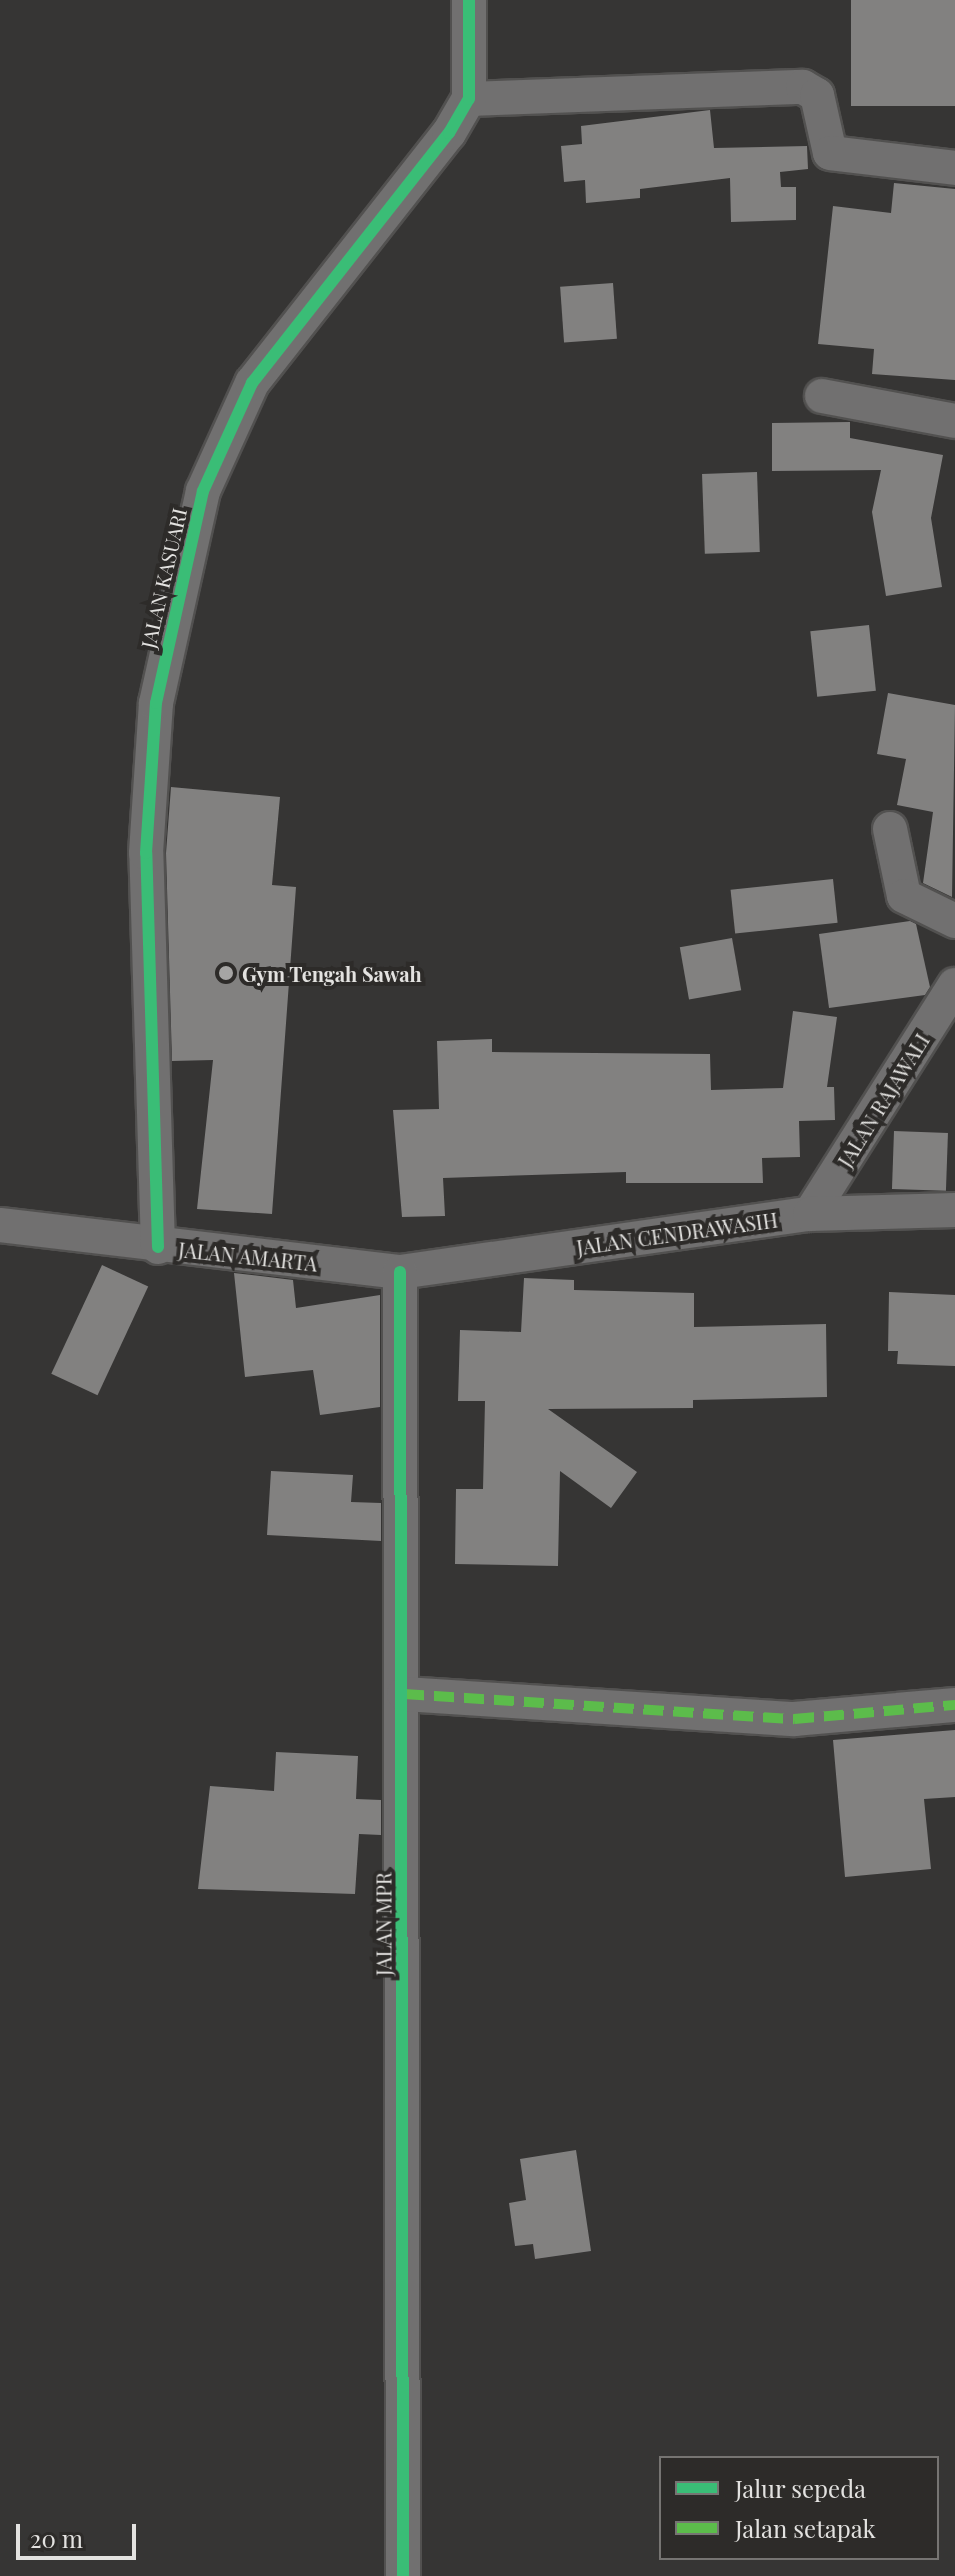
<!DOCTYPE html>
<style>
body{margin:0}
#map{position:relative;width:955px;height:2576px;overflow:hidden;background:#363534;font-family:"Playfair Display",serif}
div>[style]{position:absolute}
.building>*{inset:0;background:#828180;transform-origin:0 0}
.roads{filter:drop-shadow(2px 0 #525150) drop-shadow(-2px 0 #525150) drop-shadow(0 2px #525150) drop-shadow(0 -2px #525150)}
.minor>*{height:34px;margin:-17px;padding:0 17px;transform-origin:17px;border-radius:17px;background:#717070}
.quiet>*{height:10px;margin-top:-5px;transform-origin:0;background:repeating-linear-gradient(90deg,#5cbc4b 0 20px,transparent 0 30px)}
.cycleway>*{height:12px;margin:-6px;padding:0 6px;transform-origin:6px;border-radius:6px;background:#3abd76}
.dots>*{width:22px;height:22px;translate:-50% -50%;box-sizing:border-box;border:4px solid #2d2b29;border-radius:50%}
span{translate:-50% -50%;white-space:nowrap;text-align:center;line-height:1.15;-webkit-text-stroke:8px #2d2b29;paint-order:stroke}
.street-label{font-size:20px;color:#e3e2e0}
.poi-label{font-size:20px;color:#e3e2e0;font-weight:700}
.left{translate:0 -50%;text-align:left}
.legend{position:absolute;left:659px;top:2456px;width:280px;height:104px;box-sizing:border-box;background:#2d2b29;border:2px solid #767472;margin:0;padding:10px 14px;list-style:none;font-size:24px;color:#e3e2e0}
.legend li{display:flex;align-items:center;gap:16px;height:40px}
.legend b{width:40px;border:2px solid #767472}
.scale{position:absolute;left:16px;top:2524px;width:120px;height:36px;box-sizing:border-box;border:4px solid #e3e2e0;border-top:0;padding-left:10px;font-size:24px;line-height:28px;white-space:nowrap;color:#e3e2e0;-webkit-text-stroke:6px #2d2b29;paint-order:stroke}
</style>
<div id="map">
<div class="building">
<div style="left:851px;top:0;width:104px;height:106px"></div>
<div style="clip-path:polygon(710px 110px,714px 148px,807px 146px,808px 169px,780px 172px,781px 187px,796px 187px,796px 220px,731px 222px,730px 178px,640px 189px,640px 198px,586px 203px,585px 180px,564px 182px,561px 146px,582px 144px,581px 126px)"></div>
<div style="clip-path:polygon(894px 183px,955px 189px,955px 380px,872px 374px,874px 349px,818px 344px,833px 206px,891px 213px)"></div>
<div style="left:613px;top:283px;width:56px;height:53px;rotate:86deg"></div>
<div style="clip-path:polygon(850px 422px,850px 438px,943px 455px,931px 518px,942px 587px,886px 596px,872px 512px,881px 470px,772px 471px,772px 423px)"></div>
<div style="left:757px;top:472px;width:80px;height:55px;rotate:88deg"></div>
<div style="left:869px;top:625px;width:66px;height:59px;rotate:84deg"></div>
<div style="clip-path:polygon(888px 693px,955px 705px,952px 897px,923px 883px,933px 812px,897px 805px,906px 759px,877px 754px)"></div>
<div style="clip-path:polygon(171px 787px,280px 797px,272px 885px,296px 887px,272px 1214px,197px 1209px,213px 1060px,172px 1061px,166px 853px)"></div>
<div style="left:833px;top:879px;width:44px;height:103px;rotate:84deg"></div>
<div style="clip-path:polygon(910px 921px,916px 924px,930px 987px,925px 995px,829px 1008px,819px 934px)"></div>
<div style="left:732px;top:938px;width:53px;height:53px;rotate:80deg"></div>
<div style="clip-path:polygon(793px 1011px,837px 1017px,827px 1087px,834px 1087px,835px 1120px,799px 1121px,800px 1157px,762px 1158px,763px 1183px,626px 1183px,626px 1172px,443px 1178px,445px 1216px,402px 1217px,393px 1110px,439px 1109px,437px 1041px,492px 1039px,492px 1052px,710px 1054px,711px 1090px,783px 1088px)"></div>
<div style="left:894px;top:1131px;width:54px;height:58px;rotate:2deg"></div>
<div style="left:102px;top:1265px;width:51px;height:120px;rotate:25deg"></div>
<div style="clip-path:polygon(234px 1273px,293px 1280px,296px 1308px,380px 1295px,380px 1407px,320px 1415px,313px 1370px,245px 1377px)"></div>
<div style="clip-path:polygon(524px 1278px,574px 1280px,574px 1290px,694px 1293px,694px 1327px,826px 1324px,827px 1397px,693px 1400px,693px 1408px,548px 1409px,637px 1472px,611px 1508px,560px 1471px,558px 1566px,455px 1564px,456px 1489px,483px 1489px,485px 1401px,458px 1401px,460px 1330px,521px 1332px)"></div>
<div style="clip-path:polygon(889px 1292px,955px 1295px,955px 1366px,897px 1364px,898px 1351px,888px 1351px)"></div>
<div style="clip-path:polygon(271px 1471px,353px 1475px,351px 1502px,381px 1503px,381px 1541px,267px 1535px)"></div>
<div style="clip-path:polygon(955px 1730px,955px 1797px,924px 1799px,931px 1869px,845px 1877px,833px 1740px)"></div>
<div style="clip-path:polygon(276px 1752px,358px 1756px,356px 1799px,381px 1800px,381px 1835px,359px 1834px,355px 1894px,198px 1889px,210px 1786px,274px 1791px)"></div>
<div style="clip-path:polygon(576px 2150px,591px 2251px,535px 2259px,533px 2244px,515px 2246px,509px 2203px,526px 2200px,520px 2159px)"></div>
</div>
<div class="roads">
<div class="minor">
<div style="left:469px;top:99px;width:334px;rotate:-2.1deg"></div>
<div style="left:803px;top:87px;width:16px;rotate:30deg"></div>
<div style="left:817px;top:95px;width:59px;rotate:77.4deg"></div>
<div style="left:830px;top:153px;width:126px;rotate:6.8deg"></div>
<div style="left:822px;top:396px;width:135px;rotate:10.6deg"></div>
<div style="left:890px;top:829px;width:68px;rotate:78.2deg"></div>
<div style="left:904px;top:896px;width:57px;rotate:26.1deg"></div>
<div style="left:810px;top:1214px;width:271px;rotate:-57.7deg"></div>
<div style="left:0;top:1225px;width:403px;rotate:6.7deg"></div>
<div style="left:400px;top:1272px;width:414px;rotate:-8.1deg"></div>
<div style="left:810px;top:1214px;width:145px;rotate:-1.6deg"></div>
<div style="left:158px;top:1247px;width:394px;rotate:-91.7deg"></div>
<div style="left:146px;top:853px;width:150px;rotate:-86.2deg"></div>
<div style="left:156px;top:703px;width:217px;rotate:-77.5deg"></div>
<div style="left:203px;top:491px;width:119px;rotate:-65.6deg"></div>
<div style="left:252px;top:383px;width:318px;rotate:-51.8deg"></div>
<div style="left:449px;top:133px;width:39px;rotate:-60deg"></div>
<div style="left:469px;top:99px;width:99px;rotate:-90deg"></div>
<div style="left:400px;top:1272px;width:1304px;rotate:89.87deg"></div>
<div style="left:404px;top:1694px;width:391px;rotate:3.7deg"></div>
<div style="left:794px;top:1719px;width:162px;rotate:-5deg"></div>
</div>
</div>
<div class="quiet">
<div style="left:404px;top:1694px;width:391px;rotate:3.7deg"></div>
<div style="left:794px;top:1719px;width:162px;rotate:-5deg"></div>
</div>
<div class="cycleway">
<div style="left:158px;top:1247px;width:394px;rotate:-91.7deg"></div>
<div style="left:146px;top:853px;width:150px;rotate:-86.2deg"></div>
<div style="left:156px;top:703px;width:217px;rotate:-77.5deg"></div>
<div style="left:203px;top:491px;width:119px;rotate:-65.6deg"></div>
<div style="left:252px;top:383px;width:318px;rotate:-51.8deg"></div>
<div style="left:449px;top:133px;width:39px;rotate:-60deg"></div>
<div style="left:469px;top:99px;width:99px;rotate:-90deg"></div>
<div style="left:400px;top:1272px;width:1304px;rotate:89.87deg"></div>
</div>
<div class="dots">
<div style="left:226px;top:973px;background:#a6a5a4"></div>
</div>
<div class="street-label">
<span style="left:163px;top:578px;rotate:-77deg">JALAN KASUARI</span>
<span style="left:883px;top:1100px;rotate:-58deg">JALAN RAJAWALI</span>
<span style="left:677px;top:1233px;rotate:-8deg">JALAN CENDRAWASIH</span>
<span style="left:248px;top:1256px;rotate:6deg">JALAN AMARTA</span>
<span style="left:383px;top:1924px;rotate:-90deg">JALAN MPR</span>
</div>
<div class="poi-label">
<span class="left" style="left:242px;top:973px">Gym Tengah Sawah</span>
</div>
<ul class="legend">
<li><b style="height:10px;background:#3abd76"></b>Jalur sepeda</li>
<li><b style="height:10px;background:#5cbc4b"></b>Jalan setapak</li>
</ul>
<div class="scale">20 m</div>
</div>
